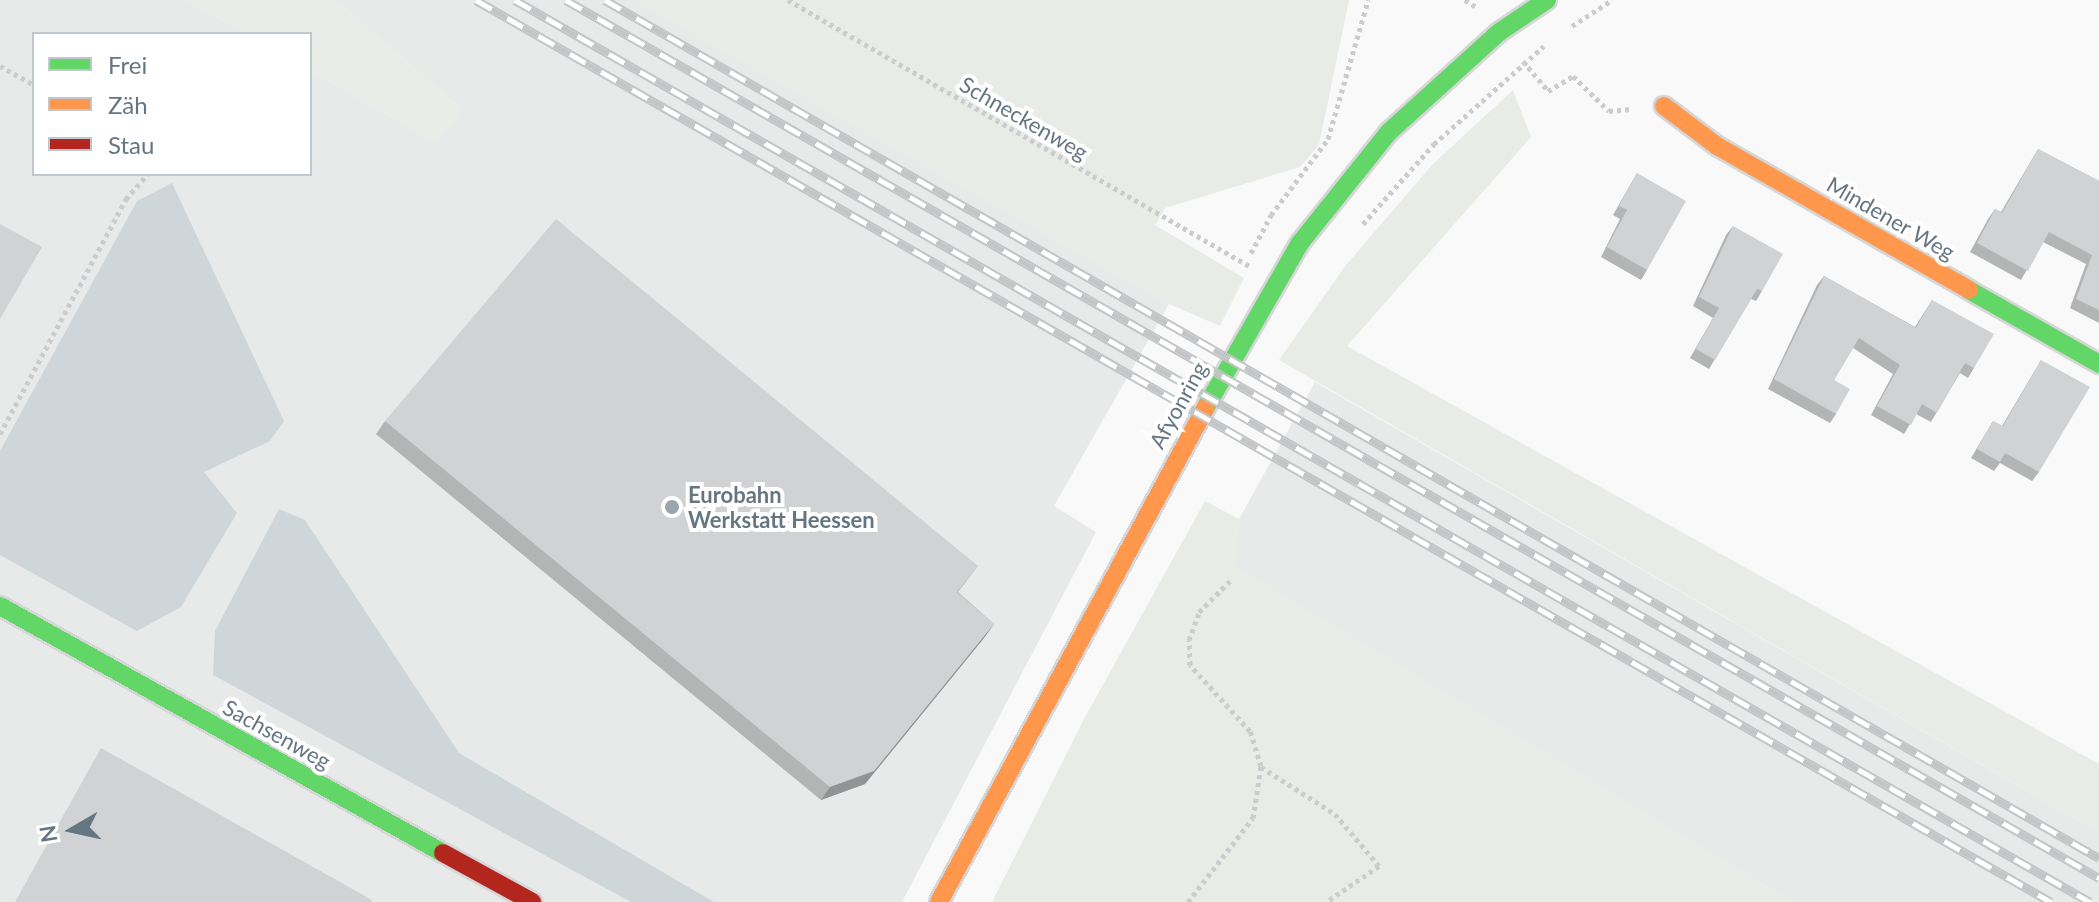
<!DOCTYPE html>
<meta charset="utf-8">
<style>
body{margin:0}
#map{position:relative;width:2099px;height:902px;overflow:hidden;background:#f9f9f9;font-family:Lato,sans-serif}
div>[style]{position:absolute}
.built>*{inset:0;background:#e8e9e9}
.green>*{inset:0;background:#e8ebe6}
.water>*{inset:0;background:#ced6d9}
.path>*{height:5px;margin-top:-2.5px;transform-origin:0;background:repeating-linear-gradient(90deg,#cbcccd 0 4px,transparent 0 8px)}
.roads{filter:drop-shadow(2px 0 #d5d6d7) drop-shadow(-2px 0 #d5d6d7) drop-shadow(0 2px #d5d6d7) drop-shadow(0 -2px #d5d6d7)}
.fast>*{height:18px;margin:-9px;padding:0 9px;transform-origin:9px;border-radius:9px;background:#63d668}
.slow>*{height:18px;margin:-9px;padding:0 9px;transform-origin:9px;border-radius:9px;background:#ff974d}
.jam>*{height:18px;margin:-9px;padding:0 9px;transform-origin:9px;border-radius:9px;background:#b3261e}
.rail>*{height:9px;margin-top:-4.5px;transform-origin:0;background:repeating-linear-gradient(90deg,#fff 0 18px,#c3c5c6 0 36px);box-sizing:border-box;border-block:2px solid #c3c5c6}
.wall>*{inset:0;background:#b3b5b5}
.shaded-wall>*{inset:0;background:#929394}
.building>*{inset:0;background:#d0d2d3}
.dots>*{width:22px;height:22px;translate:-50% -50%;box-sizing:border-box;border:4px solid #fff;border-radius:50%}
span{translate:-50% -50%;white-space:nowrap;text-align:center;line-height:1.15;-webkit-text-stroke:8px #fff;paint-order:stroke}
.street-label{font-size:22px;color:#657683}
.poi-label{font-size:22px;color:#657683;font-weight:700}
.left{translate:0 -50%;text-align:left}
.legend{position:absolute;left:32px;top:32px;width:280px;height:144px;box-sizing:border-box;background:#fff;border:2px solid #c1c8cd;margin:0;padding:10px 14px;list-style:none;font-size:24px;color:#657683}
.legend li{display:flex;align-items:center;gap:16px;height:40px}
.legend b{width:40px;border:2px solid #c1c8cd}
.north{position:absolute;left:32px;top:790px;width:80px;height:80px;-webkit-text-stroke:6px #fff;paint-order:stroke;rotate:261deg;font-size:22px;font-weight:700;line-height:32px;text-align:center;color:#657683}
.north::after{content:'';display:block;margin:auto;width:28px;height:36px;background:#657683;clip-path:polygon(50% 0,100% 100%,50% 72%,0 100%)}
</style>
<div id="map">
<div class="built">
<div style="clip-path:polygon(0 0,187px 0,247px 34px,34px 34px,34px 174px,310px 174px,310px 70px,434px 141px,462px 110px,335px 0,633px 0,1169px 304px,1054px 506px,1096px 532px,902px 902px,0 902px)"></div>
<div style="clip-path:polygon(1315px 382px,2099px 832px,2099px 902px,1792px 902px,1234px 566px,1239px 519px)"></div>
</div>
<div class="green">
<div style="clip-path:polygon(187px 0,335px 0,462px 110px,434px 141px,310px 70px,310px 34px,247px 34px)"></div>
<div style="clip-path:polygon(632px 0,1349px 0,1319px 145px,1300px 167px,1165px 208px,1155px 225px,1244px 278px,1220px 326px,1169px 304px)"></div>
<div style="clip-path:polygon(1513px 90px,1531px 137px,1347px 346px,2099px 764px,2099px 832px,1279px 360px,1346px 265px,1432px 165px)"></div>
<div style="clip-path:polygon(1205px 501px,1239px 519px,1235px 566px,1792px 902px,992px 902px,1084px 719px)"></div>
</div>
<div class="water">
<div style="clip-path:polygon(172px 183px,284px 421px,270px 441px,204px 472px,237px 513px,181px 607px,137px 631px,0 555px,0 451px,137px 201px)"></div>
<div style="clip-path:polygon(279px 509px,305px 520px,459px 753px,714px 902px,631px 902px,213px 675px,215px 631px)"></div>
</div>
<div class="path">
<div style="left:788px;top:0;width:534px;rotate:29.97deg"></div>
<div style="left:1465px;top:0;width:15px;rotate:32deg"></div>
<div style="left:1572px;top:26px;width:48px;rotate:-33deg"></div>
<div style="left:1523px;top:61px;width:39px;rotate:50deg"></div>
<div style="left:1548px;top:91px;width:29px;rotate:-31deg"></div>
<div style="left:1573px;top:76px;width:50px;rotate:44.2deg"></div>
<div style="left:1609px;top:111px;width:22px;rotate:-5deg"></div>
<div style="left:0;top:66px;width:39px;rotate:29deg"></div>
<div style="left:1363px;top:224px;width:107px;rotate:-48.4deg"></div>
<div style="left:1434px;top:144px;width:147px;rotate:-41.7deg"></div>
<div style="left:1251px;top:253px;width:43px;rotate:-62.2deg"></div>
<div style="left:1271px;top:215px;width:95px;rotate:-53.1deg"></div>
<div style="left:1328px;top:139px;width:145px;rotate:-73.9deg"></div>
<div style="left:0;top:434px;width:267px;rotate:-61.8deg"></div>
<div style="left:126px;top:199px;width:33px;rotate:-49deg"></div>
<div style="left:1261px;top:767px;width:88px;rotate:32.4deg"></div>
<div style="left:1335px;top:814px;width:68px;rotate:49.8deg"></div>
<div style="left:1379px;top:866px;width:64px;rotate:145.8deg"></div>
<div style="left:1188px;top:902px;width:106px;rotate:-52.3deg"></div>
<div style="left:1253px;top:818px;width:53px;rotate:-81.3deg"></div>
<div style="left:1261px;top:766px;width:37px;rotate:-107deg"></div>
<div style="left:1250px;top:731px;width:89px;rotate:-132.3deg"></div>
<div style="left:1190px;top:665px;width:25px;rotate:-92deg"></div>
<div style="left:1189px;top:640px;width:30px;rotate:-70deg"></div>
<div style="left:1199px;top:612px;width:48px;rotate:-45deg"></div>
</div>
<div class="roads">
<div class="fast">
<div style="left:1969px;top:290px;width:150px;rotate:29.6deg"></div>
<div style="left:1206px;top:407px;width:189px;rotate:-60.2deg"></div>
<div style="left:1300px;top:243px;width:142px;rotate:-51.3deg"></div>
<div style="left:1389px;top:132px;width:147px;rotate:-42.2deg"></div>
<div style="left:1498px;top:33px;width:59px;rotate:-34deg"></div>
<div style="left:0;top:606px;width:507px;rotate:29.14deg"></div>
</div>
<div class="slow">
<div style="left:1664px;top:106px;width:66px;rotate:37deg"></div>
<div style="left:1717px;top:146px;width:290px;rotate:29.7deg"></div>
<div style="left:939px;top:902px;width:562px;rotate:-61.66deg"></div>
</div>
<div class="jam">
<div style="left:443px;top:853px;width:102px;rotate:28.8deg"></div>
</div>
</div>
<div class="rail">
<div style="left:476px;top:0;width:1815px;rotate:29.8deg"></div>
<div style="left:515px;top:0;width:1815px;rotate:29.8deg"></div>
<div style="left:566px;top:0;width:1767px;rotate:29.8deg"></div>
<div style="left:605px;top:0;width:1723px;rotate:29.87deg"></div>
</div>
<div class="wall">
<div style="clip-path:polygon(2038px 149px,2099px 181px,2099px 323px,2070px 308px,2086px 264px,2043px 242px,2021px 280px,1970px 252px,1988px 219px,1995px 209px,2001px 212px)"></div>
<div style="clip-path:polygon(1637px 173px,1647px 270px,1641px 280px,1601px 257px,1620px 219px,1613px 215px)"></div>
<div style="clip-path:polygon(1733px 226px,1762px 291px,1756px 301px,1751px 299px,1709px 369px,1690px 358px,1713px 318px,1693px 306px,1726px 235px)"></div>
<div style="clip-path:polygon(1824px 276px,1915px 327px,1932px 300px,1974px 368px,1968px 378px,1960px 373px,1931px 422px,1916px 414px,1904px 434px,1871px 415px,1893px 374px,1853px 348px,1834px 380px,1836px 414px,1830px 423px,1768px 389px,1817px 285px)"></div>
<div style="clip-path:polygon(2041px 360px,2039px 472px,2032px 481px,2000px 463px,1994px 471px,1971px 458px,1993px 421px,2002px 426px)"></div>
<div style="clip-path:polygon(385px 421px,978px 566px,958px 592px,994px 624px,984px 638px,865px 784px,821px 800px,376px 434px)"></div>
</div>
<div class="shaded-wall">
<div style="clip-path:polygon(994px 624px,984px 638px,865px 784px,821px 800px,830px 787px)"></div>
</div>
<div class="building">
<div style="clip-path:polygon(2038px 149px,2099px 181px,2099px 310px,2076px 299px,2092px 255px,2049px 232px,2028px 271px,1977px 243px,1995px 209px,2002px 213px)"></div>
<div style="clip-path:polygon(1637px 173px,1686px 201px,1647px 270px,1607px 247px,1627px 210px,1619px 206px)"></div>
<div style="clip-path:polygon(556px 219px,978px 566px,957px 592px,994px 624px,874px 771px,830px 787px,385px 421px)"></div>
<div style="clip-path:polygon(0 224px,42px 247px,0 319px)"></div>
<div style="clip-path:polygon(1733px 226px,1783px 254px,1762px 291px,1757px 289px,1715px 360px,1696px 349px,1719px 308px,1699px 297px)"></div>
<div style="clip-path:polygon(1824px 276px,1916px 328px,1932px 300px,1994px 334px,1974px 368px,1965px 363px,1937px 413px,1922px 404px,1911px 425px,1877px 406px,1900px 365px,1859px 338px,1834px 380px,1850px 389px,1836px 414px,1774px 379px)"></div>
<div style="clip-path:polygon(2041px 360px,2090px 387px,2039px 472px,2005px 453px,2000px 462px,1977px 449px,1993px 421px,2003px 426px)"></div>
<div style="clip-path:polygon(101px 748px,372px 900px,371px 902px,15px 902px)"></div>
</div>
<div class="dots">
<div style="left:672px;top:507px;background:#99a4ac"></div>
</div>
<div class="street-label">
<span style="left:1024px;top:118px;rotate:30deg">Schneckenweg</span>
<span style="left:1891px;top:218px;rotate:30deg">Mindener Weg</span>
<span style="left:1178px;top:405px;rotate:-61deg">Afyonring</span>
<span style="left:277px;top:734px;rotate:29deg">Sachsenweg</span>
</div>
<div class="poi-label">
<span class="left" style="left:688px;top:507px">Eurobahn<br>Werkstatt Heessen</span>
</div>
<ul class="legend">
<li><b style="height:10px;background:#63d668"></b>Frei</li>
<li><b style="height:10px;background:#ff974d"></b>Zäh</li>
<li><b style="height:10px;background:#b3261e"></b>Stau</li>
</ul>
<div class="north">N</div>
</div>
